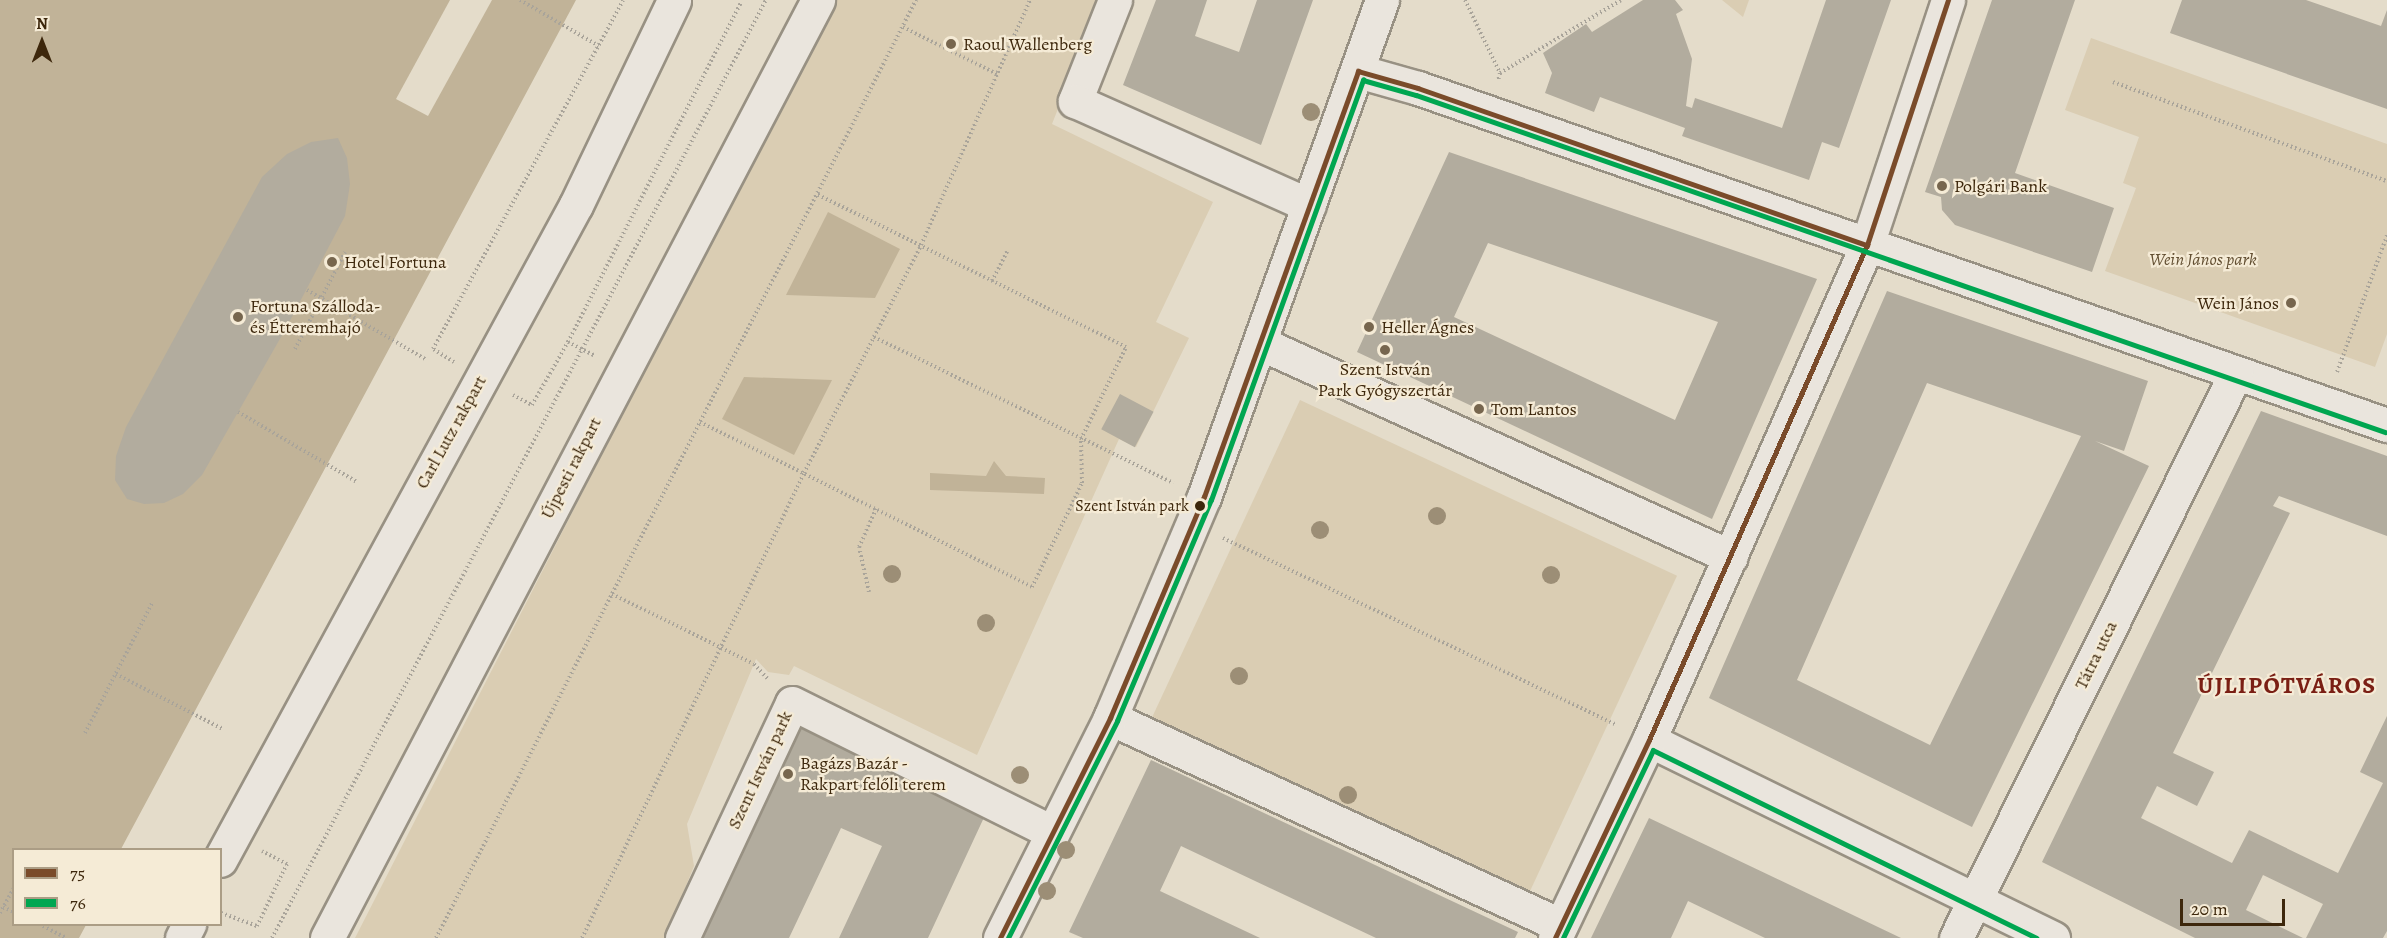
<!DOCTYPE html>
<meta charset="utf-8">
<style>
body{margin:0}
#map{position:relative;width:2387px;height:938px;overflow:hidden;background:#e4dcca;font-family:Alegreya,serif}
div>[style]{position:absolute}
.green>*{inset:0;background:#dacdb3;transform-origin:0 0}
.water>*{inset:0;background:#c1b398}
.pier>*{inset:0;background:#e4dcca}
.building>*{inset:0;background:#b2ac9e;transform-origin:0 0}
.path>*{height:4px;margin-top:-2px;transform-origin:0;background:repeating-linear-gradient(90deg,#a9a49a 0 1.5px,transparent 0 4.5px)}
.roads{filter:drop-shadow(2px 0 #989183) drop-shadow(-2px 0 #989183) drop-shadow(0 2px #989183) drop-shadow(0 -2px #989183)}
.minor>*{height:33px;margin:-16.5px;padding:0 16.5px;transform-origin:16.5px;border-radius:16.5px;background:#eae5dd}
.secondary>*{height:33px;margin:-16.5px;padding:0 16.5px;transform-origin:16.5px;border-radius:16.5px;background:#eae5dd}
.path-bridge>*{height:4px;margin-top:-2px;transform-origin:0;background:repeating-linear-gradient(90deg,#a9a49a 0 1.5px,transparent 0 4.5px)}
.bus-1>*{height:4.5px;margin:-2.25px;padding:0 2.25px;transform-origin:2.25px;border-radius:2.25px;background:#7a4b2a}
.bus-2>*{height:4.5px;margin:-2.25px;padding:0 2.25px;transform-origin:2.25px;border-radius:2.25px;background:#00a651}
.trees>*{width:18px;height:18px;margin:-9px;border-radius:50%;background:#9c8e76}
.dots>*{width:16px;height:16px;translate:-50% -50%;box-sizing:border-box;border:3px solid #f5ebd6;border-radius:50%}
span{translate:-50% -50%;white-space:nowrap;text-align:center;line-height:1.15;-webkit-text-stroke:4.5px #f5ebd6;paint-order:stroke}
.bus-label{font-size:16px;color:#3d270c}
.right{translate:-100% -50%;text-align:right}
.poi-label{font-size:18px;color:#3d270c}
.left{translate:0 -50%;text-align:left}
.park-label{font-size:18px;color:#624e31;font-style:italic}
.street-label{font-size:18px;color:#3d270c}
.district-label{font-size:24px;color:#7a1f14;font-weight:700;letter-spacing:1.5px}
.legend{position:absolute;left:12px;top:848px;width:210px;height:78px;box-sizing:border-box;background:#f5ebd6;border:2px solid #ab9d85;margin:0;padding:8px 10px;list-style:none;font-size:18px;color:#3d270c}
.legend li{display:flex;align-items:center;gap:12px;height:30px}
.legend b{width:30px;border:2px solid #ab9d85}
.north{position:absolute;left:12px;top:12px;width:60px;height:60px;-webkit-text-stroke:4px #f5ebd6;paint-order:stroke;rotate:0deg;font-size:16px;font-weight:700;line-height:24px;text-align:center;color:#3d270c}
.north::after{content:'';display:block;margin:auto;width:21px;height:27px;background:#3d270c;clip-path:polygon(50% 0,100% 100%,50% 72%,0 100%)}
.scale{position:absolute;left:2180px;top:899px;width:105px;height:27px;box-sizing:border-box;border:3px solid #3d270c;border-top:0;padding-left:8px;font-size:18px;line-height:21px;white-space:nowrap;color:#3d270c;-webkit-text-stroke:4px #f5ebd6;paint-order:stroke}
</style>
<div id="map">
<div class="green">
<div style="clip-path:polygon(834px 0,1101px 0,1052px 124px,1213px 202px,1156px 322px,1189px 338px,1136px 447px,1119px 439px,977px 755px,794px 666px,789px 675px,768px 672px,756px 659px,687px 824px,694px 866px,665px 938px,355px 938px)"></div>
<div style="clip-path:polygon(1722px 0,1749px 0,1743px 17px)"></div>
<div style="clip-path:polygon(2091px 38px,2387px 144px,2387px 334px,2375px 367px,2105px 271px,2136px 188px,2123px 183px,2139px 137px,2065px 110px)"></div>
<div style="left:1300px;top:400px;width:416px;height:353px;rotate:25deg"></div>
</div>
<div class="water">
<div style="clip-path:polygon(0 0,576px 0,121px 849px,14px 850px,14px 924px,86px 925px,79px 938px,0 938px)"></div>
<div style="clip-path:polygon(828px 212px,900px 249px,875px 298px,786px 295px)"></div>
<div style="clip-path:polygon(744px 377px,832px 380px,794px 455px,722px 419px)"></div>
<div style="clip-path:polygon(994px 461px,1006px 476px,1045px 478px,1044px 494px,930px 490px,930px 473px,986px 476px)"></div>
</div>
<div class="pier">
<div style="clip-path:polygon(450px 0,492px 0,428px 116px,396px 99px)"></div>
</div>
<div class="building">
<div style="clip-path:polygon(1156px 0,1207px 0,1195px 36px,1239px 52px,1257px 0,1313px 0,1261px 145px,1123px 85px)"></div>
<div style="clip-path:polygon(1643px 0,1675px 0,1683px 10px,1676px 14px,1692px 59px,1686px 106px,1692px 108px,1695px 98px,1782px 128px,1826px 0,1891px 0,1839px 148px,1822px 142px,1809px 180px,1682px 136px,1685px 128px,1600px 97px,1594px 112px,1545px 93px,1552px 73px,1543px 53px,1586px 24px,1592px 32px)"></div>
<div style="clip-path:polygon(1992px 0,2075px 0,2015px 173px,2114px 208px,2092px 272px,1955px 225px,1942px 210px,1941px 197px,1925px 192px)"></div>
<div style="clip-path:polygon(2182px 0,2306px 0,2381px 26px,2387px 10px,2387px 109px,2170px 33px)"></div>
<div style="clip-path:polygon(338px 138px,347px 158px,350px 184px,345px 216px,285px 330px,202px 475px,183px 494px,164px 503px,144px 504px,127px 499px,115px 480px,116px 456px,126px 427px,262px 177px,287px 154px,311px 142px)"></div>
<div style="clip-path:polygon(evenodd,1449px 152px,1817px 279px,1712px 519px,1357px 352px,1449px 152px,1488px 243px,1718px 322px,1675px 420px,1454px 317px,1488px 243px)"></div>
<div style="clip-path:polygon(evenodd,1887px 291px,2148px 381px,2124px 451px,2095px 441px,2149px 466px,1972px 827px,1709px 698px,1887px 291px,1927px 383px,2081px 436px,1930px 745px,1797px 680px,1927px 383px)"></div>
<div style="left:1120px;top:394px;width:38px;height:40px;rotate:28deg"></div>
<div style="clip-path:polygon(2261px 411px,2387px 456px,2387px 536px,2279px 496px,2273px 506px,2290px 513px,2173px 753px,2214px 772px,2197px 806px,2157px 786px,2141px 818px,2232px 863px,2249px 830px,2338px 873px,2383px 783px,2360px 772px,2387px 716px,2387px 931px,2383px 938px,2306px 938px,2323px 904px,2263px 875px,2246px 910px,2303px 938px,2195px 938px,2042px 862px)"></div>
<div style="clip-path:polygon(800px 725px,987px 811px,928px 938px,839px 938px,882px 846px,841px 828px,789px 938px,701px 938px)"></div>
<div style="clip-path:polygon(1151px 760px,1518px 932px,1515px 938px,1376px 938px,1181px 846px,1160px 891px,1260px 938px,1083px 938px,1069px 932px)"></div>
<div style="clip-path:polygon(1649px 818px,1708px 846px,1901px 938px,1765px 938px,1688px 901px,1671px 938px,1591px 938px)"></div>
</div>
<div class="path">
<div style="left:520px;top:0;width:91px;rotate:30.2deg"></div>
<div style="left:1465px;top:0;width:81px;rotate:64.4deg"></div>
<div style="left:1500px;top:73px;width:8px;rotate:104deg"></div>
<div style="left:903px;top:27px;width:105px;rotate:26.6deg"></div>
<div style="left:1500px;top:73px;width:141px;rotate:-31.1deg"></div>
<div style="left:2113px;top:82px;width:291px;rotate:19.9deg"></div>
<div style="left:992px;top:281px;width:35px;rotate:-63deg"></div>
<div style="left:874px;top:337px;width:333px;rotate:26deg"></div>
<div style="left:568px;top:342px;width:381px;rotate:-63deg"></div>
<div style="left:295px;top:349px;width:109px;rotate:-62.7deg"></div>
<div style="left:454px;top:362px;width:25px;rotate:-148deg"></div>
<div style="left:433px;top:349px;width:397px;rotate:-61.4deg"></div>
<div style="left:2337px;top:372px;width:146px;rotate:-69.9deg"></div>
<div style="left:513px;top:395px;width:21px;rotate:28deg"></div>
<div style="left:532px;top:405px;width:73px;rotate:-60.3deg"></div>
<div style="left:568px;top:342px;width:30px;rotate:27deg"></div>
<div style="left:238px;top:412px;width:138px;rotate:30.5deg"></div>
<div style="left:700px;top:422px;width:371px;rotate:26.4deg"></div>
<div style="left:1032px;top:587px;width:115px;rotate:-64.3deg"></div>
<div style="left:1082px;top:483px;width:44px;rotate:-91.3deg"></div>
<div style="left:1081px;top:439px;width:102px;rotate:-63.9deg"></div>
<div style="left:1126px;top:347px;width:345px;rotate:-153.7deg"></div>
<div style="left:1223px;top:538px;width:436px;rotate:25.4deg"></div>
<div style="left:869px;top:592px;width:46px;rotate:-102.5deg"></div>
<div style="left:859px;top:547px;width:42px;rotate:-65.9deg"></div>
<div style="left:612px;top:594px;width:158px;rotate:26.2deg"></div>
<div style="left:754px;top:664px;width:21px;rotate:47deg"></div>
<div style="left:116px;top:674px;width:120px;rotate:27.2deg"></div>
<div style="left:85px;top:733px;width:148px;rotate:-62.7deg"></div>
<div style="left:3px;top:907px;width:12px;rotate:24deg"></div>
<div style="left:0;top:913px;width:29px;rotate:-61deg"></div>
<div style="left:221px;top:913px;width:38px;rotate:20deg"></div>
<div style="left:257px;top:926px;width:69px;rotate:-64.2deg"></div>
<div style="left:287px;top:864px;width:28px;rotate:-153deg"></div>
<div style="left:39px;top:924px;width:30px;rotate:27deg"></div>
<div style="left:272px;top:938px;width:1060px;rotate:-62.23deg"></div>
<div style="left:436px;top:938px;width:1054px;rotate:-62.9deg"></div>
<div style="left:582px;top:938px;width:515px;rotate:-64.48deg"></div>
<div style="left:804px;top:473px;width:256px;rotate:-62.8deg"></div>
<div style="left:921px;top:245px;width:268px;rotate:-66deg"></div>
</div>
<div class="roads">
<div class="minor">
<div style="left:1115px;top:0;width:109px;rotate:111.6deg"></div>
<div style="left:1075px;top:101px;width:256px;rotate:24deg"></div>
<div style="left:1358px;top:71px;width:62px;rotate:15.8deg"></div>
<div style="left:1418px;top:88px;width:1026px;rotate:19.18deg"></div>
<div style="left:1260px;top:343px;width:517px;rotate:24.43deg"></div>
<div style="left:1110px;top:718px;width:496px;rotate:24.7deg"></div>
<div style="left:1649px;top:740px;width:450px;rotate:26.1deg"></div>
<div style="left:327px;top:938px;width:1059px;rotate:-62.37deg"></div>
<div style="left:682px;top:938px;width:259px;rotate:-64.9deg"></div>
<div style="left:792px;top:703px;width:290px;rotate:26.4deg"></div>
<div style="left:1000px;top:938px;width:246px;rotate:-63.4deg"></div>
<div style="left:1110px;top:718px;width:240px;rotate:-67deg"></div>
<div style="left:1204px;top:497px;width:528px;rotate:-70.3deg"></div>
<div style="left:1555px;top:938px;width:219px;rotate:-64.6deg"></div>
<div style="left:1649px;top:740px;width:541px;rotate:-66.23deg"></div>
<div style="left:1867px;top:245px;width:258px;rotate:-71.7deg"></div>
<div style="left:1956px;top:938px;width:631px;rotate:-63.64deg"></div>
</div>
<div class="secondary">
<div style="left:220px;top:860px;width:745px;rotate:-61.48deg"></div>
<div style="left:576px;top:205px;width:227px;rotate:-64.4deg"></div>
<div style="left:182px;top:938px;width:16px;rotate:-63deg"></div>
</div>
</div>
<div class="path-bridge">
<div style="left:307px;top:290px;width:139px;rotate:30.3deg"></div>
</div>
<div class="bus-1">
<div style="left:1000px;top:938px;width:246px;rotate:-63.4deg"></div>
<div style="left:1110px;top:718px;width:240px;rotate:-67deg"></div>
<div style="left:1204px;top:497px;width:453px;rotate:-70.1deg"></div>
<div style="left:1358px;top:71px;width:62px;rotate:15.8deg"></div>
<div style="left:1418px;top:88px;width:476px;rotate:19.3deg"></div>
<div style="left:1555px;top:938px;width:219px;rotate:-64.6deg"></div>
<div style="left:1649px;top:740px;width:541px;rotate:-66.23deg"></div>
<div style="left:1867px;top:245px;width:258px;rotate:-71.7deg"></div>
</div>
<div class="bus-2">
<div style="left:1008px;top:938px;width:243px;rotate:-63.3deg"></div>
<div style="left:1117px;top:721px;width:240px;rotate:-67deg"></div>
<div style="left:1211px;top:500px;width:447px;rotate:-70.1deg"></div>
<div style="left:1363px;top:80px;width:55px;rotate:15.8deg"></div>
<div style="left:1416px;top:95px;width:1026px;rotate:19.18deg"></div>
<div style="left:1563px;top:938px;width:208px;rotate:-64.4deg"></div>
<div style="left:1653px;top:750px;width:427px;rotate:26.1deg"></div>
</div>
<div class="trees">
<div style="left:1311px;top:112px"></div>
<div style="left:1437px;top:516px"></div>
<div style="left:1320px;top:530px"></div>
<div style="left:892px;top:574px"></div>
<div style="left:1551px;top:575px"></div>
<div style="left:986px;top:623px"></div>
<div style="left:1239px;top:676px"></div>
<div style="left:1020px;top:775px"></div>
<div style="left:1348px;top:795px"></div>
<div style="left:1066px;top:850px"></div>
<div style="left:1047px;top:891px"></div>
</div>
<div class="dots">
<div style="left:951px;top:44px;background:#77664e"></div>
<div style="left:1942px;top:186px;background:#77664e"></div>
<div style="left:332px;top:262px;background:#77664e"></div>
<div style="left:2291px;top:303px;background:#77664e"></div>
<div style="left:238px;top:317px;background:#77664e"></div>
<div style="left:1369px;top:327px;background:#77664e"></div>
<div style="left:1385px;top:350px;background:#77664e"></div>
<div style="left:1479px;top:409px;background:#77664e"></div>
<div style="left:1200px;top:506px;background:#3d270c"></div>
<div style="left:788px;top:774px;background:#77664e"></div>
</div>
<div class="bus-label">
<span class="right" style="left:1189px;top:506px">Szent István park</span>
</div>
<div class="poi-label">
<span class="left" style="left:963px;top:44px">Raoul Wallenberg</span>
<span class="left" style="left:1954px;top:186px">Polgári Bank</span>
<span class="left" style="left:344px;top:262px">Hotel Fortuna</span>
<span class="right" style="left:2279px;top:303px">Wein János</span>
<span class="left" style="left:250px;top:317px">Fortuna Szálloda-<br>és Étteremhajó</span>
<span class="left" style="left:1381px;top:327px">Heller Ágnes</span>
<span style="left:1385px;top:380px">Szent István<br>Park Gyógyszertár</span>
<span class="left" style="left:1491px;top:409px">Tom Lantos</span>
<span class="left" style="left:800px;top:774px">Bagázs Bazár -<br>Rakpart felőli terem</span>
</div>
<div class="park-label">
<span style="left:2203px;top:259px">Wein János park</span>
</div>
<div class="street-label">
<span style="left:451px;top:432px;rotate:-61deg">Carl Lutz rakpart</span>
<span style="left:571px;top:468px;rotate:-63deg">Újpesti rakpart</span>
<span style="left:2096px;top:655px;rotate:-64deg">Tátra utca</span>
<span style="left:760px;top:770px;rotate:-65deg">Szent István park</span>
</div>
<div class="district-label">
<span style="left:2287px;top:686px">ÚJLIPÓTVÁROS</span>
</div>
<ul class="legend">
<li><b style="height:8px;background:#7a4b2a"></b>75</li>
<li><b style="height:8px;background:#00a651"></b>76</li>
</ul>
<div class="north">N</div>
<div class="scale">20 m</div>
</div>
